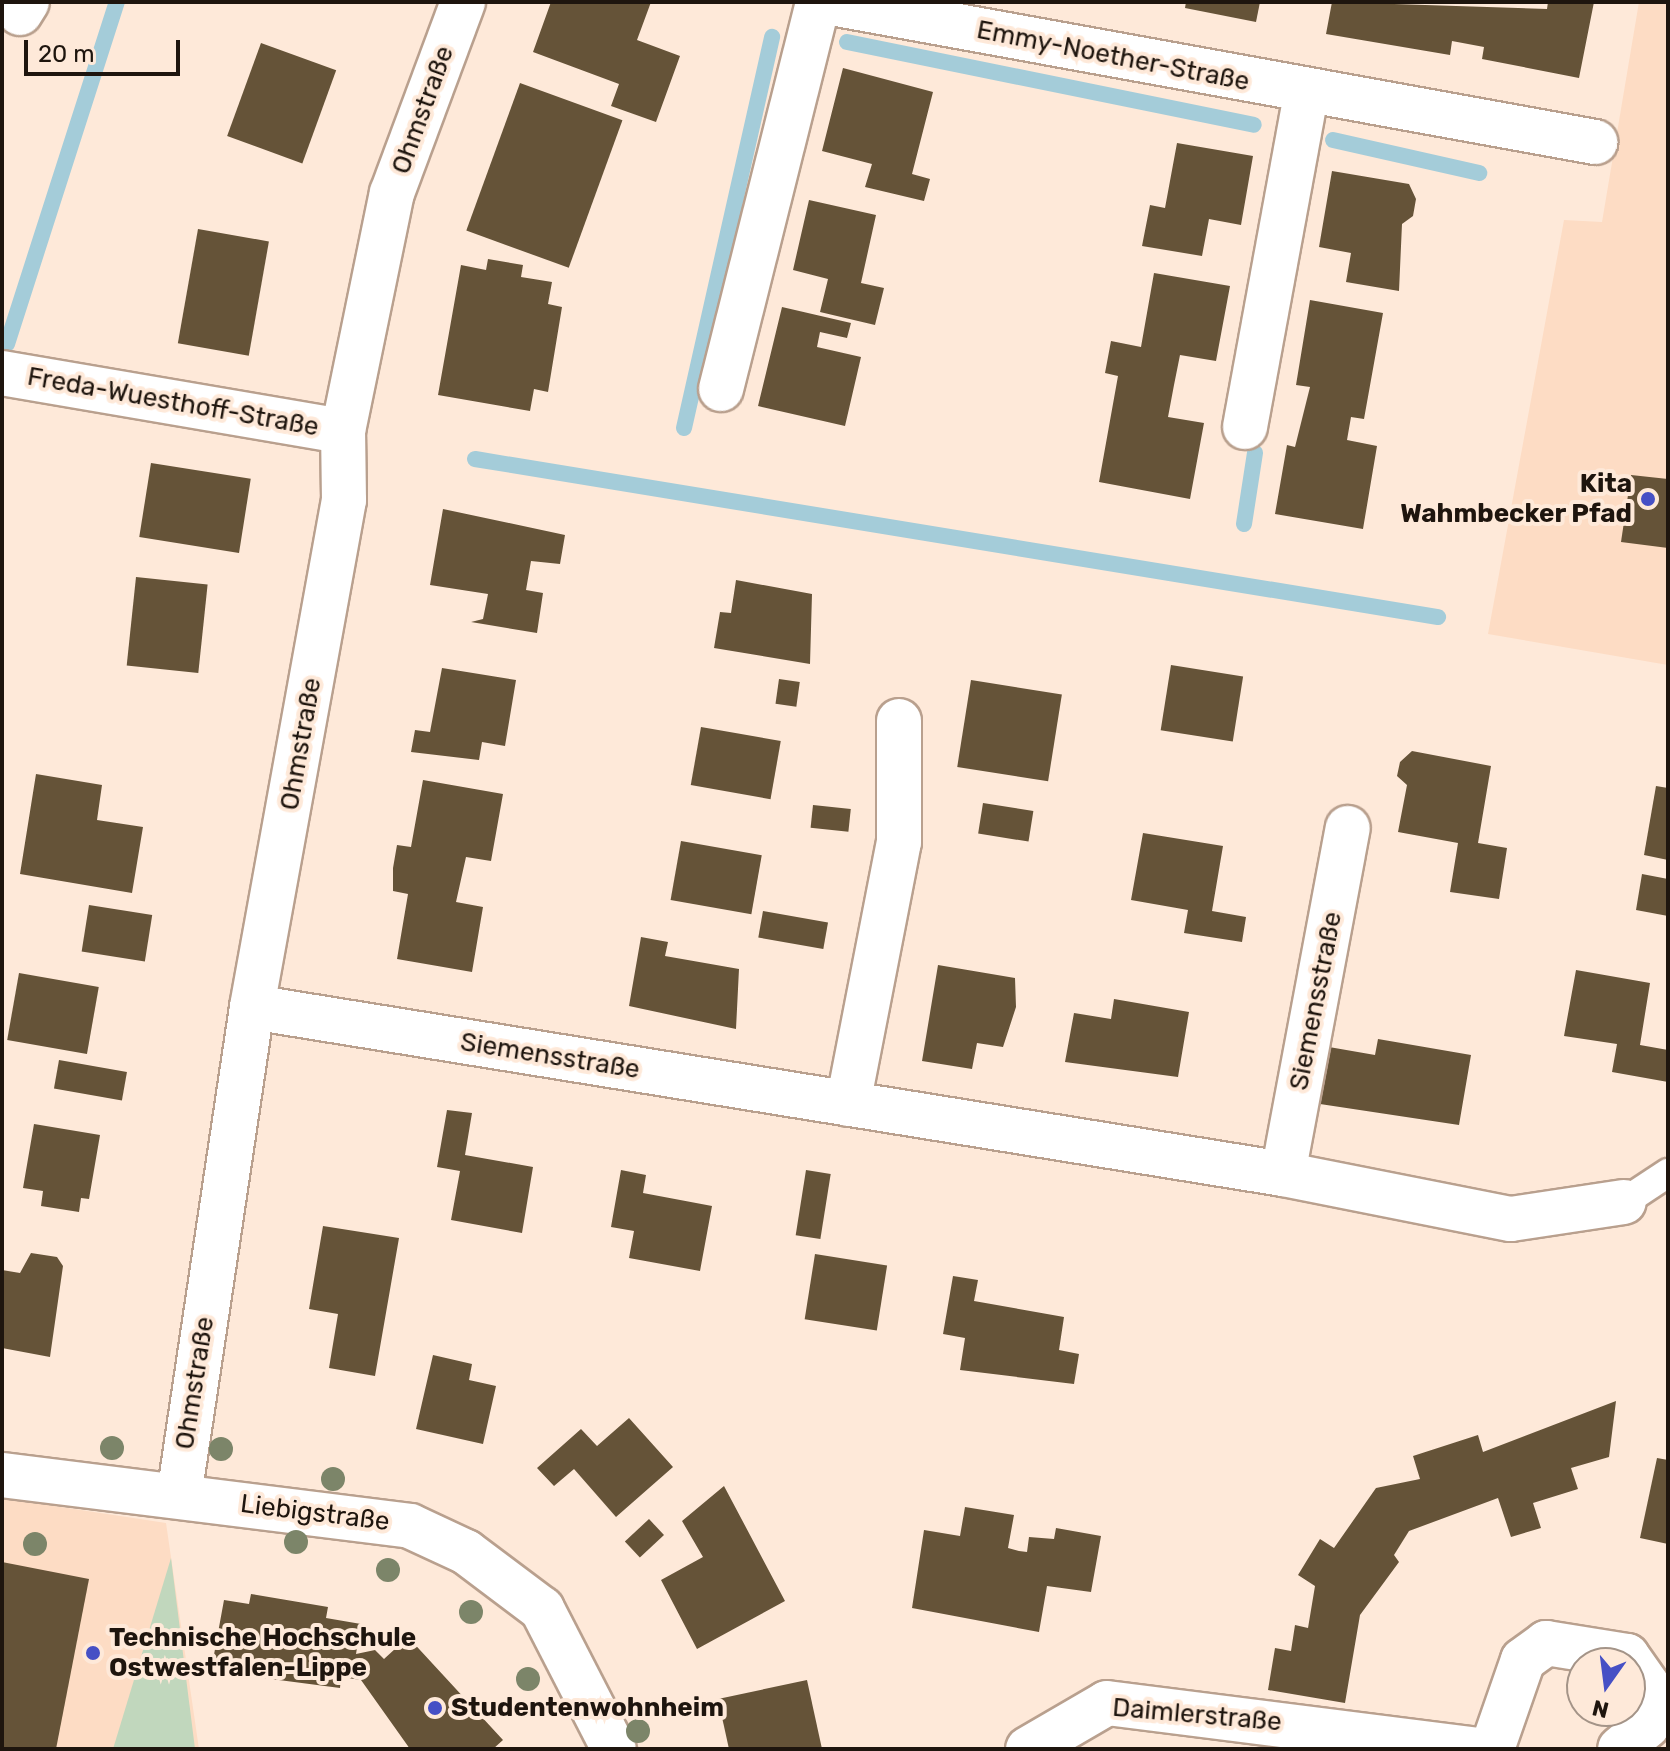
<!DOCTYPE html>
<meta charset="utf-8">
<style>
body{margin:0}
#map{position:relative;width:1670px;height:1751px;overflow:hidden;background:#fee9d9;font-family:Rubik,sans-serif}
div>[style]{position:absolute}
.built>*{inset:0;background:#fddcc4}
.green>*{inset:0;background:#c1d7bd}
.stream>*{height:16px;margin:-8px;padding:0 8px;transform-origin:8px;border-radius:8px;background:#a4ccd9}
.building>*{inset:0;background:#655338;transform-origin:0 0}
.roads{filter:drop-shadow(2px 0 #b9a08e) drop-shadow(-2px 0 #b9a08e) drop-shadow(0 2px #b9a08e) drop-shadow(0 -2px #b9a08e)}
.lane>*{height:28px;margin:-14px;padding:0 14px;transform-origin:14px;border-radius:14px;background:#fff}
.street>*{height:44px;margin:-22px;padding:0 22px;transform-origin:22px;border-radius:22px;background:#fff}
.trees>*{width:24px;height:24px;margin:-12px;border-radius:50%;background:#7c8569}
.dots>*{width:22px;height:22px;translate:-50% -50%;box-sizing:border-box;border:4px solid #fee9d9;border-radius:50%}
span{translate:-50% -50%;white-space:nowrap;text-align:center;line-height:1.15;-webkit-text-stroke:8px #fee9d9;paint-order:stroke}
.street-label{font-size:26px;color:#1e150e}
.poi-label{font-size:26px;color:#1e150e;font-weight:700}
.right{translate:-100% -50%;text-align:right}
.left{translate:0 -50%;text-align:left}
.frame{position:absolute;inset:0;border:4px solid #1e150e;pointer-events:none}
.north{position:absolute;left:1566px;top:1647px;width:80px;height:80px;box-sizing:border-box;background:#fee9d9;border:2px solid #a49488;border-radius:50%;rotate:194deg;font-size:22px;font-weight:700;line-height:32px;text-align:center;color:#1e150e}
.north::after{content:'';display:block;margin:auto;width:28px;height:36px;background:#4650c5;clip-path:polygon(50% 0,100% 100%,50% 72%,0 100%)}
.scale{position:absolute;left:24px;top:40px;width:156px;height:36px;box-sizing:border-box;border:4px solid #1e150e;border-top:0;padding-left:10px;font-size:24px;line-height:28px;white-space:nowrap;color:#1e150e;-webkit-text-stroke:6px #fee9d9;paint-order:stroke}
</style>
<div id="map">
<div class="built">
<div style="clip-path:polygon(1639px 2px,1668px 2px,1668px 665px,1488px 634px,1564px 220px,1602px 222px)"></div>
<div style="clip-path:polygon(2px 1498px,166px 1523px,199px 1749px,2px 1749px)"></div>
</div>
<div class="green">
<div style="clip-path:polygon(171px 1558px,195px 1749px,113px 1749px)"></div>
</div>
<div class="stream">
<div style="left:847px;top:42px;width:415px;rotate:11.5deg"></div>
<div style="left:1333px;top:140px;width:150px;rotate:12.7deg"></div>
<div style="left:7px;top:344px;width:359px;rotate:-72.2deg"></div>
<div style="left:684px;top:428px;width:401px;rotate:-77.3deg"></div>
<div style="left:475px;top:459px;width:976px;rotate:9.32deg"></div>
<div style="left:1244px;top:524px;width:72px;rotate:-81.2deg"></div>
</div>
<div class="building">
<div style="clip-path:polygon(551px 2px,651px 2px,637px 40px,680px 56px,656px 122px,611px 106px,619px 84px,533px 52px)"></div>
<div style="clip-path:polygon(1186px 2px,1260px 2px,1256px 22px,1185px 8px)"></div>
<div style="clip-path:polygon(1332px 2px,1547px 9px,1548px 2px,1594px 2px,1579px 78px,1482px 59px,1484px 47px,1452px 41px,1450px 55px,1326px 34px)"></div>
<div style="left:261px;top:43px;width:80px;height:99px;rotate:20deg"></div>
<div style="clip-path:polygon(843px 68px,933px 92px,912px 174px,930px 179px,924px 201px,865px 187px,872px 164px,822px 151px)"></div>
<div style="left:520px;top:83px;width:109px;height:157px;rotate:20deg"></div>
<div style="clip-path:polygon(1177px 143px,1253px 156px,1241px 225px,1209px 219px,1202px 256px,1142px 246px,1150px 205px,1165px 208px)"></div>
<div style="clip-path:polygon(1332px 171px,1409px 184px,1416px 199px,1413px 216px,1402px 224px,1399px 291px,1346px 282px,1351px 253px,1319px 247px)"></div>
<div style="clip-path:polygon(809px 200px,876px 215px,861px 283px,884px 288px,875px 325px,820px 312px,828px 279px,793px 270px)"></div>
<div style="left:198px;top:229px;width:72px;height:116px;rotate:10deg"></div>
<div style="clip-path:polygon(488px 259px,523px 265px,521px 277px,552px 282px,548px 304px,562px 307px,548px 392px,534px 389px,530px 411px,438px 395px,461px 265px,486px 270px)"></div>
<div style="clip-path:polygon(1154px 273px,1230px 286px,1216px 361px,1180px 355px,1174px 385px,1168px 417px,1204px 423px,1190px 499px,1099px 482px,1118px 376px,1105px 373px,1111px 341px,1141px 347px)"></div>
<div style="clip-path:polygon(1310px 300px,1383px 313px,1364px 419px,1351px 417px,1347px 440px,1377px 446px,1363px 529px,1275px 514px,1287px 445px,1295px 447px,1310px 387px,1296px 385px)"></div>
<div style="clip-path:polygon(782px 307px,851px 323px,847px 338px,820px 332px,817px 347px,861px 357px,845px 426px,758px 406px)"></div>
<div style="left:151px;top:463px;width:101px;height:75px;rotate:9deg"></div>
<div style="clip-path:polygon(1631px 475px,1668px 479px,1668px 548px,1621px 542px)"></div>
<div style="clip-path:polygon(443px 509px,565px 535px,560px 564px,531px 561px,526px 590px,543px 593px,537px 633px,471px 622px,483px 619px,488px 594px,430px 585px)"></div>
<div style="left:136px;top:577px;width:72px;height:89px;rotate:6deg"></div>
<div style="clip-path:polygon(736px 580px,812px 594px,810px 664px,714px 648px,720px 612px,731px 613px)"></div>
<div style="left:1171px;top:665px;width:73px;height:66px;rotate:9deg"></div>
<div style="clip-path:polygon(442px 668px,516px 680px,505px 746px,482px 742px,479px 760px,411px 752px,415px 730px,430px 732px)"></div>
<div style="left:779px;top:679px;width:21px;height:25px;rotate:8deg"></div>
<div style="left:971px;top:680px;width:92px;height:88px;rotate:9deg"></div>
<div style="left:701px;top:727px;width:81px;height:59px;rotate:10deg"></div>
<div style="clip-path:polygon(1412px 751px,1491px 766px,1478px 843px,1507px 848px,1499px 899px,1450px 892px,1458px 843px,1398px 832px,1407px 785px,1397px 776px,1400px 762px)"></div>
<div style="clip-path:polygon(36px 774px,102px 785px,97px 820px,143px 827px,132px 893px,20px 874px)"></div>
<div style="clip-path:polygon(423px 780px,503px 794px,491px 861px,466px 857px,456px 902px,483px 907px,472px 972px,397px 959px,408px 894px,393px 891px,393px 868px,397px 845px,411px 847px)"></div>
<div style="clip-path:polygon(1656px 786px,1668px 788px,1668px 860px,1644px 855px)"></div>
<div style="left:983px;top:803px;width:51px;height:31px;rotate:9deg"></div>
<div style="left:813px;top:805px;width:38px;height:23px;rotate:6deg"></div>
<div style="clip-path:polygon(1143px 833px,1223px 846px,1212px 911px,1246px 917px,1242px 942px,1184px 933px,1188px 910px,1131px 900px)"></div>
<div style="left:681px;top:841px;width:82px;height:60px;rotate:10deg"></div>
<div style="clip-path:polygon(1642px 874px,1668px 879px,1668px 916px,1636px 910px)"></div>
<div style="left:89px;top:905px;width:64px;height:47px;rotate:9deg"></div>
<div style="left:763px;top:911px;width:66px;height:27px;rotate:10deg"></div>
<div style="clip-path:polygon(641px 937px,668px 942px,665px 956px,739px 969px,736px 1029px,629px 1006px)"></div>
<div style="clip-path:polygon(938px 965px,1015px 978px,1016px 1007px,1003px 1047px,977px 1043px,972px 1069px,922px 1061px)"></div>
<div style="clip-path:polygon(1576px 970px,1650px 983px,1640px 1045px,1668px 1050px,1668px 1082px,1612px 1072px,1617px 1044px,1564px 1036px)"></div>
<div style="left:19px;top:973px;width:81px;height:68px;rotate:10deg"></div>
<div style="clip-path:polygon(1114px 999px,1189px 1012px,1178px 1077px,1065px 1062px,1074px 1013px,1111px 1019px)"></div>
<div style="clip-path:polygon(1378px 1039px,1471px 1055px,1459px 1125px,1320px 1104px,1329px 1047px,1375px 1055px)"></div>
<div style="left:59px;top:1060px;width:69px;height:29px;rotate:10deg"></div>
<div style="clip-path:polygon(447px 1110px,472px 1113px,465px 1155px,533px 1167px,522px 1233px,451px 1220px,460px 1171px,437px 1167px)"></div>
<div style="clip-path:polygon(34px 1124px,100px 1135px,89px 1199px,81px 1198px,79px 1212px,41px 1206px,43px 1191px,23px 1188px)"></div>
<div style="clip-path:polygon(621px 1170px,646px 1175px,643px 1193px,712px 1206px,700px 1271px,629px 1258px,634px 1231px,611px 1227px)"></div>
<div style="left:806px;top:1170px;width:25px;height:66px;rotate:9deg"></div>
<div style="clip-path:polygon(323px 1226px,399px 1238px,375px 1376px,329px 1368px,338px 1314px,309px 1309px)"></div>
<div style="clip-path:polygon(31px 1253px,57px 1257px,63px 1266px,50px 1357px,2px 1348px,2px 1270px,20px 1273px)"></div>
<div style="left:815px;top:1254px;width:73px;height:66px;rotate:9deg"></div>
<div style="clip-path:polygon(953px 1276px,978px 1280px,974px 1301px,1064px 1317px,1059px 1350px,1079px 1354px,1074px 1384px,960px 1370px,965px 1338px,943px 1334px)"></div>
<div style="clip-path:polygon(433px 1355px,472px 1364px,469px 1380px,496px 1386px,483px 1444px,416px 1429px)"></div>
<div style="clip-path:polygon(1616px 1401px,1609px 1457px,1571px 1468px,1578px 1489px,1533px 1503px,1541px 1528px,1511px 1537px,1498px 1498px,1409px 1531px,1394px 1555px,1399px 1562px,1360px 1615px,1345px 1703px,1268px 1690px,1275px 1648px,1291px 1651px,1295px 1625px,1308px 1628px,1315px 1586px,1298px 1575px,1320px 1539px,1334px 1548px,1376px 1488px,1420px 1479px,1413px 1456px,1478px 1435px,1483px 1452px)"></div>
<div style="clip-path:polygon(629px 1418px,673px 1467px,616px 1517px,574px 1469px,554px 1486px,537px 1468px,581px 1429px,597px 1446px)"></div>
<div style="clip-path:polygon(1657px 1458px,1668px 1460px,1668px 1544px,1640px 1538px)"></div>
<div style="clip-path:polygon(724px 1486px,785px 1601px,697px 1649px,661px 1580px,703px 1557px,682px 1521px)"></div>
<div style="clip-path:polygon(965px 1507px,1014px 1515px,1008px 1548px,1019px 1551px,1027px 1552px,1029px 1537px,1054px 1539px,1056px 1528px,1101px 1536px,1091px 1592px,1047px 1586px,1039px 1632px,912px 1608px,924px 1530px,960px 1536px)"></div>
<div style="left:649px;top:1519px;width:22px;height:33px;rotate:47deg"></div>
<div style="clip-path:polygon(2px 1562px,89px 1579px,56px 1749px,2px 1749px)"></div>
<div style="clip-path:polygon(251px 1594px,328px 1607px,326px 1618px,361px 1624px,356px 1654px,375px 1650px,384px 1659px,408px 1637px,503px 1740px,493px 1749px,410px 1749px,361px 1680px,341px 1677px,340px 1688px,211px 1671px,224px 1600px,249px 1604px)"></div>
<div style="clip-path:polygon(807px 1680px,822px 1749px,729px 1749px,718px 1699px)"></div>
</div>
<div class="roads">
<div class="lane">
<div style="left:1624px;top:1202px;width:53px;rotate:-33.4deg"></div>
</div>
<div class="street">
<div style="left:826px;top:2px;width:782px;rotate:10.32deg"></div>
<div style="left:20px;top:13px;width:13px;rotate:-58deg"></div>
<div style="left:2px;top:373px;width:346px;rotate:9.7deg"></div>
<div style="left:721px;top:389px;width:399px;rotate:-75.9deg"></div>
<div style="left:1245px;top:427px;width:340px;rotate:-79.6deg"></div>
<div style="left:252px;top:1007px;width:1044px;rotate:9.2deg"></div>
<div style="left:1283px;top:1174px;width:232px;rotate:11.2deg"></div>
<div style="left:1511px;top:1219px;width:114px;rotate:-8.6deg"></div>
<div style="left:848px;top:1104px;width:267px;rotate:-79deg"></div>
<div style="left:899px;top:842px;width:121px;rotate:-90deg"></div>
<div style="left:1283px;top:1174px;width:352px;rotate:-79.4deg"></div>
<div style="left:2px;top:1475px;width:411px;rotate:7.1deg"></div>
<div style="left:410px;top:1526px;width:62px;rotate:24.9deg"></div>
<div style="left:466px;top:1552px;width:95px;rotate:36.9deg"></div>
<div style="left:542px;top:1609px;width:157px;rotate:62.8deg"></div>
<div style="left:179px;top:1496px;width:494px;rotate:-81.5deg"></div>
<div style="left:252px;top:1007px;width:515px;rotate:-79.72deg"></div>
<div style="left:344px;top:500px;width:69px;rotate:-90.8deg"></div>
<div style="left:343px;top:431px;width:243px;rotate:-78.4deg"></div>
<div style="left:392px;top:193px;width:204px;rotate:-69.6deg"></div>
<div style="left:1028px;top:1749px;width:91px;rotate:-30.2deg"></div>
<div style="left:1107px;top:1703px;width:369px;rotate:7.2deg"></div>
<div style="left:1492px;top:1749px;width:94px;rotate:-70.8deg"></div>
<div style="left:1523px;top:1660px;width:29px;rotate:-36deg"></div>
<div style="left:1546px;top:1643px;width:82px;rotate:9.1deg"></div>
<div style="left:1627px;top:1656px;width:35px;rotate:55deg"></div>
<div style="left:1647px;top:1685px;width:21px;rotate:85deg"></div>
<div style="left:1649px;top:1706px;width:20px;rotate:96deg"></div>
<div style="left:1647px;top:1726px;width:35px;rotate:140deg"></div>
</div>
</div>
<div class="trees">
<div style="left:112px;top:1448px"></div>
<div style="left:221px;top:1449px"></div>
<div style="left:333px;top:1479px"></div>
<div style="left:296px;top:1542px"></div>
<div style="left:35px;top:1544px"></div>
<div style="left:388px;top:1570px"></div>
<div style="left:471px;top:1612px"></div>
<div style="left:528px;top:1679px"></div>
<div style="left:638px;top:1731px"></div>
</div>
<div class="dots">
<div style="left:1648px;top:499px;background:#4650c5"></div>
<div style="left:93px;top:1653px;background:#4650c5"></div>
<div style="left:435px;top:1708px;background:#4650c5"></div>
</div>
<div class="street-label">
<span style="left:1113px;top:56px;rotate:11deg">Emmy-Noether-Straße</span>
<span style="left:423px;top:110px;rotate:-70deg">Ohmstraße</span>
<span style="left:173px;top:402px;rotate:10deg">Freda-Wuesthoff-Straße</span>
<span style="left:301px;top:744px;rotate:-80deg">Ohmstraße</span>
<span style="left:1316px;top:1001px;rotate:-79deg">Siemensstraße</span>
<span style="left:550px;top:1056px;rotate:9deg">Siemensstraße</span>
<span style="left:195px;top:1383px;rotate:-81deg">Ohmstraße</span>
<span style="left:315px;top:1513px;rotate:7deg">Liebigstraße</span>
<span style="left:1197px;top:1715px;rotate:5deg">Daimlerstraße</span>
</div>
<div class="poi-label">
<span class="right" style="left:1632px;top:499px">Kita<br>Wahmbecker Pfad</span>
<span class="left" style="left:109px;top:1653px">Technische Hochschule<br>Ostwestfalen-Lippe</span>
<span class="left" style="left:451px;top:1708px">Studentenwohnheim</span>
</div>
<div class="frame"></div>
<div class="north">N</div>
<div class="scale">20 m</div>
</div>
